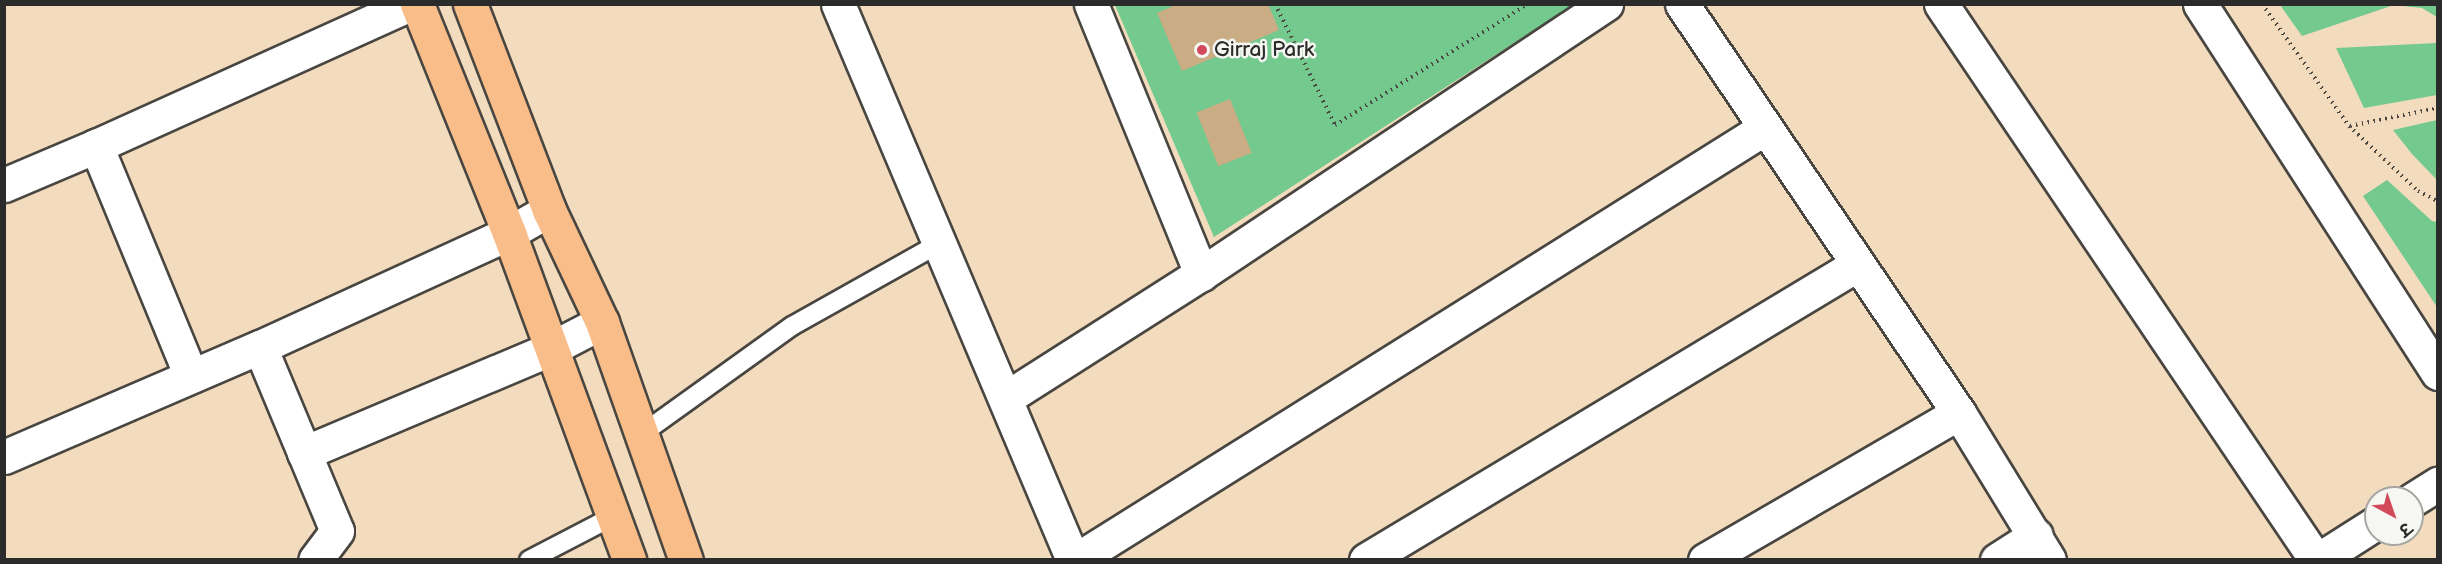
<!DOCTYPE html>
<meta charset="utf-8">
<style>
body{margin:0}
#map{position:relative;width:2442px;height:564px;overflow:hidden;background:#f3dcbd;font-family:"Balsamiq Sans","Playpen Sans Deva",sans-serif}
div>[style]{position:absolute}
.green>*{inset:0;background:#73c98e}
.building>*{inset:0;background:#caac85;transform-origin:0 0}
.path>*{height:4px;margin-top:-2px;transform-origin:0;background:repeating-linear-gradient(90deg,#494641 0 1.5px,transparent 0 6px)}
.roads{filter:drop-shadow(2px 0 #494641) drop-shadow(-2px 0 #494641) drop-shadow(0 2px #494641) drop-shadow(0 -2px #494641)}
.lane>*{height:18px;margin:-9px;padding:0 9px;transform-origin:9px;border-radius:9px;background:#fff}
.street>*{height:33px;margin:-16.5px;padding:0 16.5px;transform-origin:16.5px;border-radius:16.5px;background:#fff}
.primary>*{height:33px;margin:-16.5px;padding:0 16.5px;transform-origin:16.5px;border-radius:16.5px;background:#f8bd89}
.dots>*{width:16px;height:16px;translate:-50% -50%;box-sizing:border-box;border:3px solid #f6f6f2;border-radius:50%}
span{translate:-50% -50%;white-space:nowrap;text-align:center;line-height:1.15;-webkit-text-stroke:5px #f6f6f2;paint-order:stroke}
.poi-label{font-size:21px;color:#2b2b2b}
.left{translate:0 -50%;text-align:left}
.frame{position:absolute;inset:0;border:6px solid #2b2b2b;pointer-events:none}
.north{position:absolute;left:2364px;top:486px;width:60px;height:60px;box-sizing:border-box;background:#f6f6f2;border:2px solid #a5a5a2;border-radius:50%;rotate:140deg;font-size:16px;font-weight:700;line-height:24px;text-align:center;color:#2b2b2b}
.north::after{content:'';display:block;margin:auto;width:21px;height:27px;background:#d1495b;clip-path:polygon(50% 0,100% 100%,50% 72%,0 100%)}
</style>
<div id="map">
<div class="green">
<div style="clip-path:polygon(1115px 5px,1573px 5px,1214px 237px)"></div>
<div style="clip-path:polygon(2280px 5px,2437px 5px,2437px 17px,2422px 8px,2394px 5px,2302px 36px)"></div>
<div style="clip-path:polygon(2437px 43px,2437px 95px,2364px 108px,2336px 48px)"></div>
<div style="clip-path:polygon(2437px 120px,2438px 120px,2437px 180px,2412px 154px,2393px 130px)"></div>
<div style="clip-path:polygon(2387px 180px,2432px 221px,2437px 222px,2437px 307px,2363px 196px)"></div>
</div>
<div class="building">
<div style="clip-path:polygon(1178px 4px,1268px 4px,1279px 30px,1182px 71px,1157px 13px)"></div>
<div style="left:1230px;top:99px;width:58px;height:36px;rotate:68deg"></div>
</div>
<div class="path">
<div style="left:1275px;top:4px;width:135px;rotate:63.6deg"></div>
<div style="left:1335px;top:125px;width:228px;rotate:-32.1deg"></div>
<div style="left:2262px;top:4px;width:150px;rotate:54.5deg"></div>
<div style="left:2349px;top:126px;width:95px;rotate:43.3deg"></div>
<div style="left:2418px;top:191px;width:22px;rotate:27deg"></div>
<div style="left:2350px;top:126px;width:90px;rotate:-11.6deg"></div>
</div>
<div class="roads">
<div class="lane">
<div style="left:643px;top:433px;width:183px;rotate:-35.7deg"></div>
<div style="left:792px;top:326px;width:170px;rotate:-29.3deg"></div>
<div style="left:529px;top:560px;width:93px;rotate:-27.4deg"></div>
</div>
<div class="street">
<div style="left:838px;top:4px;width:604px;rotate:67.09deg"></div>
<div style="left:1091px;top:4px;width:292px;rotate:67.8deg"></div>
<div style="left:1682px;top:4px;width:494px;rotate:55.9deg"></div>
<div style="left:1959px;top:413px;width:172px;rotate:58.5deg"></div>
<div style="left:1941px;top:4px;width:671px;rotate:56deg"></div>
<div style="left:2200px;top:4px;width:439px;rotate:57.2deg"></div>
<div style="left:4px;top:185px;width:100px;rotate:-23deg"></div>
<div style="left:260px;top:347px;width:199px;rotate:67.3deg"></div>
<div style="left:337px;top:531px;width:36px;rotate:127deg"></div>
<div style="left:191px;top:376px;width:249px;rotate:-112.4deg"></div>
<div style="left:96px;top:146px;width:346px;rotate:-24.3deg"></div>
<div style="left:1006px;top:398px;width:231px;rotate:-32.5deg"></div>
<div style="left:1201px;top:274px;width:487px;rotate:-33.7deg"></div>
<div style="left:304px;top:453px;width:269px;rotate:-22.9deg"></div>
<div style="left:552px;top:348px;width:56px;rotate:-27.5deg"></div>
<div style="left:4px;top:457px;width:279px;rotate:-23.3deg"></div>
<div style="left:260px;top:347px;width:274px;rotate:-24.6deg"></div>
<div style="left:509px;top:233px;width:46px;rotate:-29.9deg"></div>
<div style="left:2412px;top:500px;width:31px;rotate:-32deg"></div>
<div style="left:1076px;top:560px;width:813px;rotate:-32.09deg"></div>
<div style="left:1366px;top:560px;width:574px;rotate:-31.03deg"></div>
<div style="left:1705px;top:560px;width:293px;rotate:-30.1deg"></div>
<div style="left:1997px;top:560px;width:46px;rotate:-32.7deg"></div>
<div style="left:2318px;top:560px;width:69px;rotate:-32.5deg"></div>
</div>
<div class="primary">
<div style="left:417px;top:4px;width:247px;rotate:68.1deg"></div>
<div style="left:509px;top:233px;width:348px;rotate:69.8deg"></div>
<div style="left:470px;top:4px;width:221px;rotate:69deg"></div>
<div style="left:549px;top:210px;width:124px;rotate:64.7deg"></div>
<div style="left:602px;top:322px;width:252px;rotate:70.6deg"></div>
</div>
</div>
<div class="dots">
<div style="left:1202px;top:50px;background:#d1495b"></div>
</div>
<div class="poi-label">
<span class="left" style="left:1214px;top:50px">Girraj Park</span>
</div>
<div class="frame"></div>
<div class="north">उ</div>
</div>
